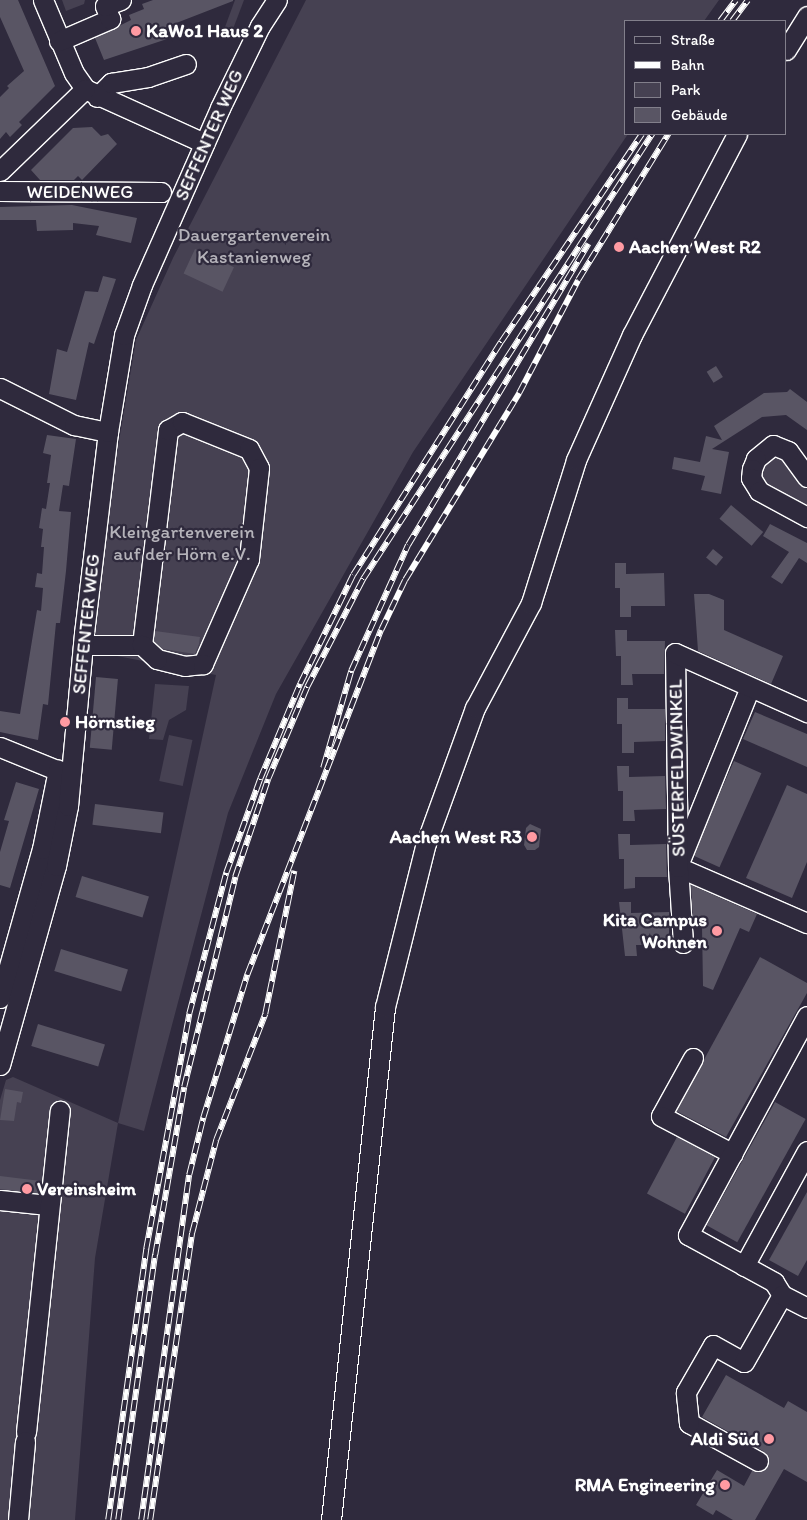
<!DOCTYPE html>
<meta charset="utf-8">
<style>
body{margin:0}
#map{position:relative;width:807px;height:1520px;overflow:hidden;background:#2f2a3d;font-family:Itim,sans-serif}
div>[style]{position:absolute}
.green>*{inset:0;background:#464152;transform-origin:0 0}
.building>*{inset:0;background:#595564;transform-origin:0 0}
.roads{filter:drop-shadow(1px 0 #fff) drop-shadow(-1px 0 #fff) drop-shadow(0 1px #fff) drop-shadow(0 -1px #fff)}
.minor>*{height:19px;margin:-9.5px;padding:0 9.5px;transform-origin:9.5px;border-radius:9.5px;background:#2f2a3d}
.rail>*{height:5.5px;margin-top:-2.75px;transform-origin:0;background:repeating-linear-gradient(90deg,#2f2a3d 0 11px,#fff 0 22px);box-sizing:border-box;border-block:1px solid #fff}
.dots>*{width:14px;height:14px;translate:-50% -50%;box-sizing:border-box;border:2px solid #2f2a3d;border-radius:50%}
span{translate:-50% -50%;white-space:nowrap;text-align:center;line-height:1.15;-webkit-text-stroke:4.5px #2f2a3d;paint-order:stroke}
.poi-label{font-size:19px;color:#fff;font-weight:700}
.left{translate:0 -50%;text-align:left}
.right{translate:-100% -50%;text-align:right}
.street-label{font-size:19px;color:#fff}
.park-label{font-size:19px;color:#b5b3ba}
.legend{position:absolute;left:624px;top:20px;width:162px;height:115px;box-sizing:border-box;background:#2f2a3d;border:1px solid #827f8b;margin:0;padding:6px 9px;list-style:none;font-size:15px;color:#fff}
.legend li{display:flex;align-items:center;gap:10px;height:25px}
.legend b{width:25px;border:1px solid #827f8b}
</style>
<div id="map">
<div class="green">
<div style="clip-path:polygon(62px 0,85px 0,84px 4px,66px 11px)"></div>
<div style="clip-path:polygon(235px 0,244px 0,233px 29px,225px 27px)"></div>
<div style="clip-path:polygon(306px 0,719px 0,704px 21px,626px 21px,628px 134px,413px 452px,276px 694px,228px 813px,144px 1131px,118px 1123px,95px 1258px,75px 1520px,0 1520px,0 1100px,6px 1080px,13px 1077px,118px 1123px,216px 675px,91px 651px,116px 459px,136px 340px,173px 258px)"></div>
<div style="clip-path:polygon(779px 454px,807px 486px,807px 510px,762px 483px,759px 471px,768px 455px)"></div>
<div style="clip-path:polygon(155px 684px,189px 686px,186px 710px,169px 720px,163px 740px,149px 739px)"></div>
<div style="left:169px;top:735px;width:24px;height:47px;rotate:12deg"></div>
</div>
<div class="building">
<div style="clip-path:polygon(0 0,18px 0,55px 86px,19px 122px,22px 125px,10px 137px,6px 132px,0 139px,0 97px,9px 88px,7px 86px,24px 71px,0 17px)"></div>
<div style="clip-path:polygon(153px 0,233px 0,233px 1px,166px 27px,170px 38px,104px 60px,95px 38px,131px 20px,129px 15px,144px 9px,142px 4px)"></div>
<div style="clip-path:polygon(92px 127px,101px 136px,108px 134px,117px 144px,82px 180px,78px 176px,74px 180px,40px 180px,31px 170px,73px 128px)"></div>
<div style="clip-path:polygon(72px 205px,137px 218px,131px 243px,96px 235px,99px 226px,73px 223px,73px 230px,37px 231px,36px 220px,0 220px,0 207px)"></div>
<div style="left:195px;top:249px;width:43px;height:27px;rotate:25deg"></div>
<div style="clip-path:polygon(103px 276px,116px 279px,94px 344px,89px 342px,76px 400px,49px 394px,57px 349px,67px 352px,85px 291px,98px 292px)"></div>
<div style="left:716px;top:366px;width:13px;height:11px;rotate:58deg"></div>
<div style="clip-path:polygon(790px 389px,807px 402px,807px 430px,786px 415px,762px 417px,712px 449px,729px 452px,721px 494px,701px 490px,705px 476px,672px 469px,674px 457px,700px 462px,706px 436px,722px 440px,714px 426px,764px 393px,787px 392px)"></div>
<div style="clip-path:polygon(47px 435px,76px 439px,69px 486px,63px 485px,59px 511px,71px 512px,66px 571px,60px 623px,56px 623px,48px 705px,43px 704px,38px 740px,0 732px,0 711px,20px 714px,37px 610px,41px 611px,43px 588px,35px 587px,37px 573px,42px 574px,44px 547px,41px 547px,43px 529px,39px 528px,42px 508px,46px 509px,50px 483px,47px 483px,51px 455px,43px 453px)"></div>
<div style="left:731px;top:505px;width:42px;height:18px;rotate:40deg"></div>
<div style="clip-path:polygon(770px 524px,807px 543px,807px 563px,799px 558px,782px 584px,771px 577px,789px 552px,763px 536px)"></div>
<div style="left:713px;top:549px;width:13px;height:11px;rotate:39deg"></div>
<div style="clip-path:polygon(615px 563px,626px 563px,626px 574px,664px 573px,665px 606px,631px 606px,631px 617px,620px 617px,620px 588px,615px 588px)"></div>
<div style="clip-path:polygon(694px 594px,709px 594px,724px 600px,724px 630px,783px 656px,771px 684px,698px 651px)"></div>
<div style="clip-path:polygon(615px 630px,627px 630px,627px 641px,665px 641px,664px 674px,632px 674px,633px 685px,621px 685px,621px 656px,616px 656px)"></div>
<div style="clip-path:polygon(155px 631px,200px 637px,199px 644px,195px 654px,163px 649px,154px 641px)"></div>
<div style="left:96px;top:677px;width:22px;height:71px;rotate:5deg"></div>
<div style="clip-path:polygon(617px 698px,628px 698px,628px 709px,665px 709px,665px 741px,634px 742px,634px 753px,622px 753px,622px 724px,617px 724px)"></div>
<div style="clip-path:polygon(755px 712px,807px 734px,807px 767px,743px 739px)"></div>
<div style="left:734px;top:761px;width:30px;height:103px;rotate:24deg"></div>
<div style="clip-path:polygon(617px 766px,629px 766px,629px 777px,665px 776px,666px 809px,634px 810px,635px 821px,623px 821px,623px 791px,618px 791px)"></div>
<div style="clip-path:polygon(16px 782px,39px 789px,10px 888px,0 885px,0 852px,9px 821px,4px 820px)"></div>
<div style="clip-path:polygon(787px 785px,807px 794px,807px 862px,792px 898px,746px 878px)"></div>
<div style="left:95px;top:804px;width:69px;height:21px;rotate:7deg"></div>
<div style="clip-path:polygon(530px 824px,541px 829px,539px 847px,535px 850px,527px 850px,524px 845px,526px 828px)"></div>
<div style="clip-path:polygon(618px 834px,630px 834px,630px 845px,666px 844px,667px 877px,635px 877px,635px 888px,624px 889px,624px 859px,619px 859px)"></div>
<div style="left:82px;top:876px;width:70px;height:22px;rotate:17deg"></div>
<div style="clip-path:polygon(691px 885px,757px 914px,749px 932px,740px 928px,713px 990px,703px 986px,702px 927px,693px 923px)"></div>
<div style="clip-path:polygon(619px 902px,631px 902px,631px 913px,669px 912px,669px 945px,636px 945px,637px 956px,625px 956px)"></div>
<div style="left:61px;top:949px;width:70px;height:23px;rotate:17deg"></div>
<div style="clip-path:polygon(760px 957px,807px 983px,807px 993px,726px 1137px,676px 1111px)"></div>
<div style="left:38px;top:1024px;width:70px;height:23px;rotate:17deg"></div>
<div style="clip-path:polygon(5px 1089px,23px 1092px,21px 1103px,17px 1102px,14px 1121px,0 1120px)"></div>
<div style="left:775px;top:1102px;width:35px;height:141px;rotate:29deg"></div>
<div style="left:677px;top:1137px;width:43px;height:64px;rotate:28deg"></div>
<div style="left:0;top:1176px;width:41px;height:13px;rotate:7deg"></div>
<div style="clip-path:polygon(807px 1192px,807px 1260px,798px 1276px,769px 1260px)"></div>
<div style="clip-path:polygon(726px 1375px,784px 1408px,788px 1401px,807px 1412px,807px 1482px,784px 1469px,755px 1520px,733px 1520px,716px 1510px,713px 1515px,696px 1505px,717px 1470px,744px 1486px,752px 1471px,763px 1471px,769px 1461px,763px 1451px,702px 1417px)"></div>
</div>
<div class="roads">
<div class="minor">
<div style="left:43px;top:0;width:79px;rotate:67deg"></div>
<div style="left:74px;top:73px;width:19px;rotate:55deg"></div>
<div style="left:85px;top:89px;width:131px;rotate:24.4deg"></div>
<div style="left:59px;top:41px;width:56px;rotate:-23.3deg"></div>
<div style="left:110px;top:19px;width:14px;rotate:-111deg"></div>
<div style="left:105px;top:6px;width:17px;rotate:-21deg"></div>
<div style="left:786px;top:50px;width:40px;rotate:-58deg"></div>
<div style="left:97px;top:97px;width:20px;rotate:-45deg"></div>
<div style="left:111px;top:83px;width:37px;rotate:-9deg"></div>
<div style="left:148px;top:77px;width:40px;rotate:-18.9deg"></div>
<div style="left:0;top:171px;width:118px;rotate:-44deg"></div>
<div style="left:0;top:191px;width:161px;rotate:0.4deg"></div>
<div style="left:0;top:388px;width:83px;rotate:26.6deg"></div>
<div style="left:74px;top:425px;width:35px;rotate:12deg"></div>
<div style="left:807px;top:477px;width:32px;rotate:-126deg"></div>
<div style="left:788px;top:451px;width:16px;rotate:-158deg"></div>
<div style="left:773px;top:445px;width:22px;rotate:141deg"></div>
<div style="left:756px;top:459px;width:11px;rotate:112deg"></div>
<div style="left:752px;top:469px;width:9px;rotate:96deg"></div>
<div style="left:751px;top:478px;width:15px;rotate:58deg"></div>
<div style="left:759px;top:491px;width:55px;rotate:28.4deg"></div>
<div style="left:83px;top:645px;width:59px"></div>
<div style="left:142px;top:645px;width:217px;rotate:-83.1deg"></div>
<div style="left:168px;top:430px;width:16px;rotate:-30deg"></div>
<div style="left:182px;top:422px;width:72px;rotate:21.9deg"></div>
<div style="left:249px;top:449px;width:21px;rotate:62deg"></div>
<div style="left:259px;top:468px;width:92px;rotate:96.3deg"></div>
<div style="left:249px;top:559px;width:115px;rotate:113.7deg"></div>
<div style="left:203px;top:664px;width:18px;rotate:174deg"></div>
<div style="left:185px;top:666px;width:29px;rotate:-166deg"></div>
<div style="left:157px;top:659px;width:21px;rotate:-137deg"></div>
<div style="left:0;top:747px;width:74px;rotate:22.1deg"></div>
<div style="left:681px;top:858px;width:184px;rotate:-68deg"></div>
<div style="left:678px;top:867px;width:141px;rotate:23.5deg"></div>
<div style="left:683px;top:943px;width:76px;rotate:-93.8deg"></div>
<div style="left:678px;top:867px;width:214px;rotate:-90.8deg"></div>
<div style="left:675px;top:653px;width:145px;rotate:24.1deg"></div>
<div style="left:0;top:998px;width:155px;rotate:-74.3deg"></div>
<div style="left:42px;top:849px;width:81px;rotate:-78.6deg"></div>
<div style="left:693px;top:1058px;width:66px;rotate:118.9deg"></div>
<div style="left:661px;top:1116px;width:81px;rotate:27.8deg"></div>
<div style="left:0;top:1065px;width:207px;rotate:-74.3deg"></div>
<div style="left:56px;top:866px;width:61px;rotate:-78.7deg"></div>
<div style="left:68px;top:806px;width:174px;rotate:-84.7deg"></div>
<div style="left:84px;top:633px;width:202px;rotate:-83.2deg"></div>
<div style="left:108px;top:432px;width:98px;rotate:-80.6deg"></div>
<div style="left:124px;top:335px;width:53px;rotate:-70.2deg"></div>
<div style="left:142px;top:285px;width:193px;rotate:-66.2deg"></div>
<div style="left:220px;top:108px;width:91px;rotate:-64deg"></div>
<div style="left:260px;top:26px;width:31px;rotate:-57deg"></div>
<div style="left:0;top:1200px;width:48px;rotate:5.9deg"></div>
<div style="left:744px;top:1266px;width:131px;rotate:-61.3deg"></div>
<div style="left:782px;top:1295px;width:15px;rotate:-122deg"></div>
<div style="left:774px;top:1282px;width:98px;rotate:-151.3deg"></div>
<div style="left:688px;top:1235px;width:249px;rotate:-61.5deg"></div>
<div style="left:26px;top:1432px;width:323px;rotate:-84deg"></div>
<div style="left:758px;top:1461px;width:79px;rotate:-151.2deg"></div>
<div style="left:689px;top:1423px;width:31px;rotate:-96deg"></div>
<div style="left:686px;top:1392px;width:54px;rotate:-60.1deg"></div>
<div style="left:713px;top:1345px;width:35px;rotate:29deg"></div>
<div style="left:744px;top:1362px;width:77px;rotate:-60.4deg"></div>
<div style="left:782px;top:1295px;width:28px;rotate:27deg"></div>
<div style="left:18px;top:1520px;width:79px;rotate:-84.9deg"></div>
<div style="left:331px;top:1520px;width:516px;rotate:-83.99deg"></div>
<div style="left:385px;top:1007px;width:169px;rotate:-76deg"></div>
<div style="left:426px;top:843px;width:144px;rotate:-70.1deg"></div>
<div style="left:475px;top:708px;width:119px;rotate:-61.9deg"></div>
<div style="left:531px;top:603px;width:150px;rotate:-72.5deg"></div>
<div style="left:576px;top:460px;width:137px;rotate:-65.9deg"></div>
<div style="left:632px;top:335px;width:227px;rotate:-62.4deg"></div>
</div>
</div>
<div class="rail">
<div style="left:720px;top:21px;width:26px;rotate:-53deg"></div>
<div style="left:732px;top:21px;width:26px;rotate:-53deg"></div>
<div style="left:323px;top:768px;width:101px;rotate:-73.9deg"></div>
<div style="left:351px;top:671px;width:138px;rotate:-65.7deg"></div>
<div style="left:408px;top:545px;width:351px;rotate:-59.1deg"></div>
<div style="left:108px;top:1520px;width:274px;rotate:-82deg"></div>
<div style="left:146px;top:1249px;width:239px;rotate:-79.6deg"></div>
<div style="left:189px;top:1014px;width:146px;rotate:-75.3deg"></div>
<div style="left:226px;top:873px;width:100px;rotate:-70.1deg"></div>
<div style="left:260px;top:779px;width:103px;rotate:-67.2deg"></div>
<div style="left:300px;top:684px;width:121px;rotate:-64.1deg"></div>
<div style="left:353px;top:575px;width:276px;rotate:-57.6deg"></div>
<div style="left:501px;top:342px;width:251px;rotate:-55.9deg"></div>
<div style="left:118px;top:1520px;width:268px;rotate:-82.1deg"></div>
<div style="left:155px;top:1255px;width:170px;rotate:-80.2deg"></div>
<div style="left:184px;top:1087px;width:216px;rotate:-76.3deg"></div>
<div style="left:235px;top:877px;width:103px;rotate:-71.4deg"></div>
<div style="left:268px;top:779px;width:100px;rotate:-67deg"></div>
<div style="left:307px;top:687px;width:122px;rotate:-62.6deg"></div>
<div style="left:363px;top:579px;width:531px;rotate:-57deg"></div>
<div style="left:141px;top:1520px;width:348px;rotate:-82.1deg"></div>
<div style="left:189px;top:1175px;width:59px;rotate:-76.2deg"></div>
<div style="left:203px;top:1118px;width:150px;rotate:-72.9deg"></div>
<div style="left:247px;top:975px;width:370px;rotate:-68.8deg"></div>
<div style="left:381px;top:630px;width:55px;rotate:-64.4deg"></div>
<div style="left:405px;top:580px;width:219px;rotate:-58.6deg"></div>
<div style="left:519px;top:393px;width:127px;rotate:-62.4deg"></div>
<div style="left:578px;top:280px;width:172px;rotate:-58.3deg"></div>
<div style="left:150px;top:1520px;width:290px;rotate:-81.7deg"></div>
<div style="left:192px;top:1233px;width:96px;rotate:-75.5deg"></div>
<div style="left:216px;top:1140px;width:135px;rotate:-68.7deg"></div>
<div style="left:265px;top:1014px;width:146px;rotate:-78.5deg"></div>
</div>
<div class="dots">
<div style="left:136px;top:31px;background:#ff9aa2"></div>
<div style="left:619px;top:247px;background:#ff9aa2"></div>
<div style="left:65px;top:722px;background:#ff9aa2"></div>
<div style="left:532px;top:837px;background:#ff9aa2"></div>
<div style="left:717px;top:931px;background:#ff9aa2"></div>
<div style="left:27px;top:1189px;background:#ff9aa2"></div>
<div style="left:769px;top:1439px;background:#ff9aa2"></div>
<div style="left:725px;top:1485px;background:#ff9aa2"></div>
</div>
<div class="poi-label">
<span class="left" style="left:146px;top:31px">KaWo1 Haus 2</span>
<span class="left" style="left:629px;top:247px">Aachen West R2</span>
<span class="left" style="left:75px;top:722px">Hörnstieg</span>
<span class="right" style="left:522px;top:837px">Aachen West R3</span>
<span class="right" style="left:707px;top:931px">Kita Campus<br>Wohnen</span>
<span class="left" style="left:37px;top:1189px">Vereinsheim</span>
<span class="right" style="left:759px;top:1439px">Aldi Süd</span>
<span class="right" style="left:715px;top:1485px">RMA Engineering</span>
</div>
<div class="street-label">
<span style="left:209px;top:135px;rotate:-66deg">SEFFENTER WEG</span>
<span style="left:80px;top:192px">WEIDENWEG</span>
<span style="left:86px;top:624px;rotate:-84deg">SEFFENTER WEG</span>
<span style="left:677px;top:768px;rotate:-91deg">SÜSTERFELDWINKEL</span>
</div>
<div class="park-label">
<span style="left:254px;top:246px">Dauergartenverein<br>Kastanienweg</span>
<span style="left:182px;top:543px">Kleingartenverein<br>auf der Hörn e.V.</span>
</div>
<ul class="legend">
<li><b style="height:6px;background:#2f2a3d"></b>Straße</li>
<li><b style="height:6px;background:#fff"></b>Bahn</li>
<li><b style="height:14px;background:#464152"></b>Park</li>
<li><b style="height:14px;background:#595564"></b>Gebäude</li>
</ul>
</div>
